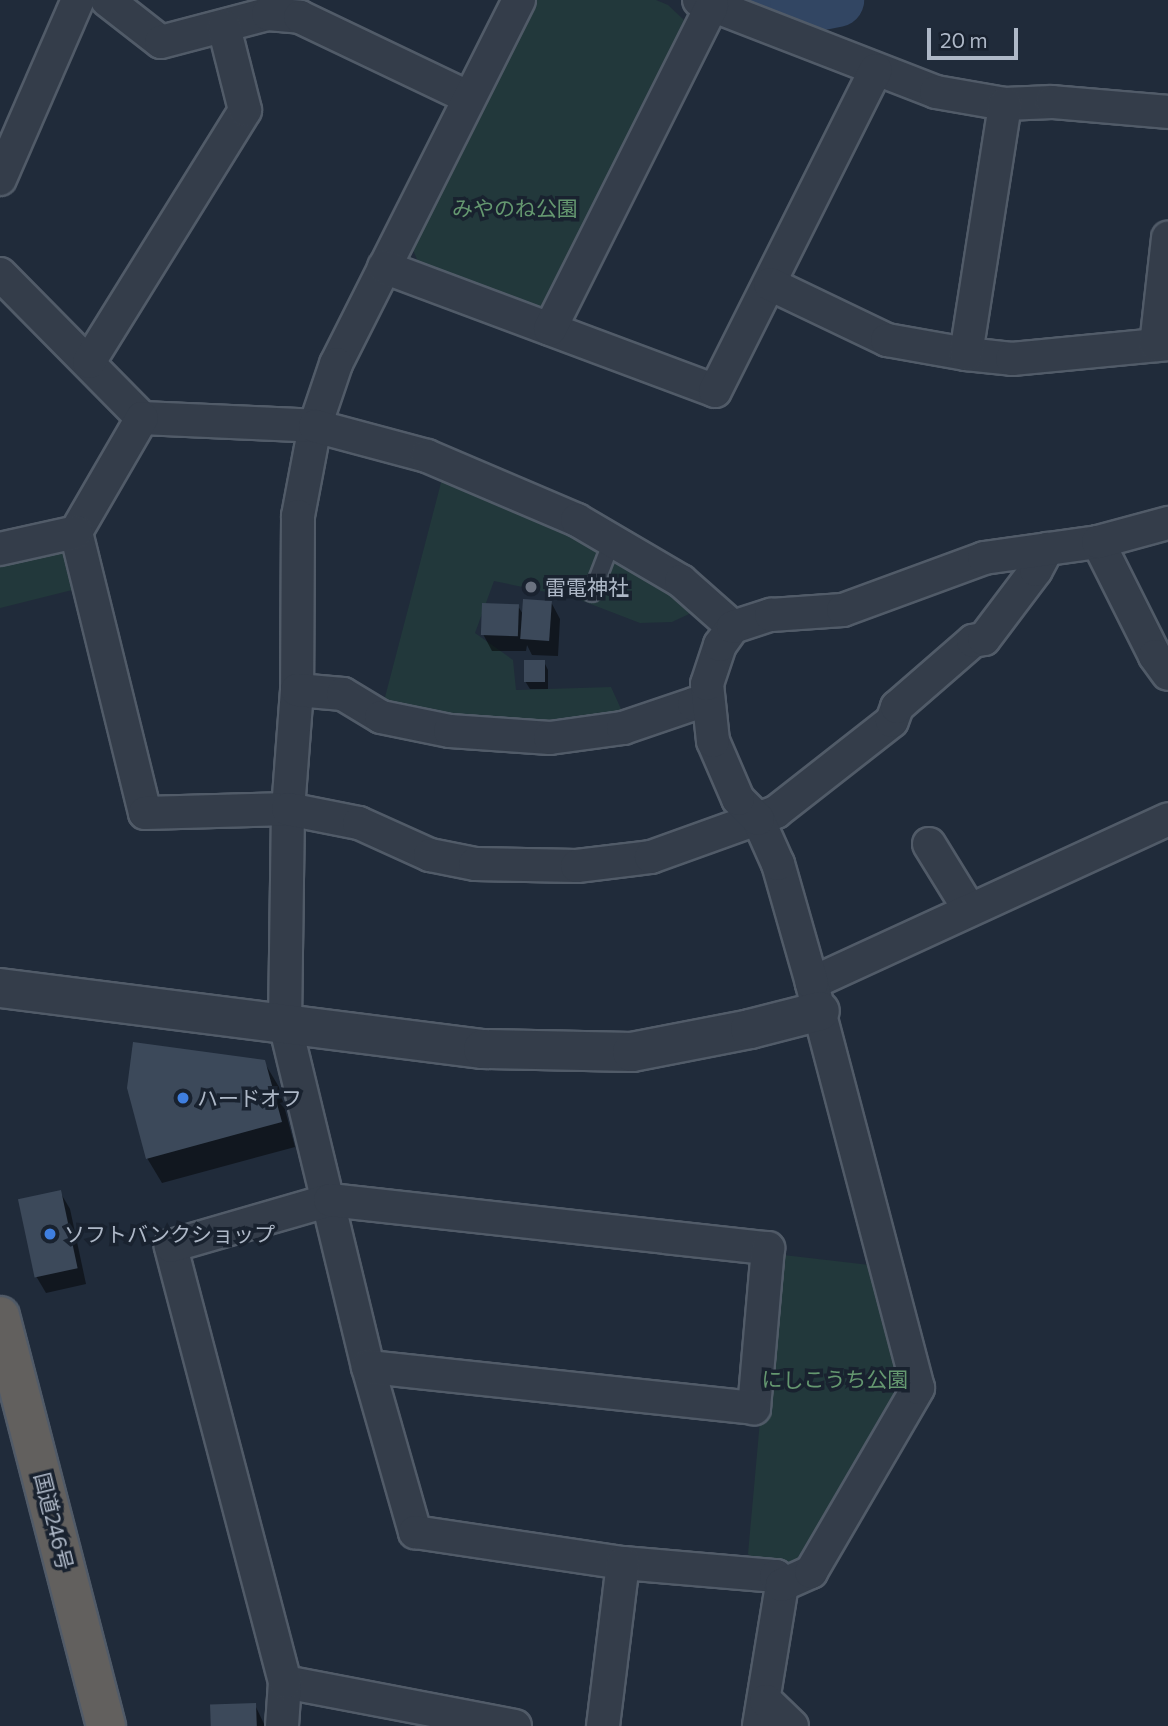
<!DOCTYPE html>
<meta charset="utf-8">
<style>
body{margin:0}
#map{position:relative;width:1168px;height:1726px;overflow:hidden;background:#202b3a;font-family:Commissioner,"Noto Sans JP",sans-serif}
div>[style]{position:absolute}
.green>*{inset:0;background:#22383b}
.shadow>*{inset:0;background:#0007}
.river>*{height:54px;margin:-27px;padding:0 27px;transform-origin:27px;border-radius:27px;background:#324663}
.building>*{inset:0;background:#3c495a;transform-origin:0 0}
.roads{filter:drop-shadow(2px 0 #515b68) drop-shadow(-2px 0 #515b68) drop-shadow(0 2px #515b68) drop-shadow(0 -2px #515b68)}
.service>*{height:16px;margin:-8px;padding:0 8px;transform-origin:8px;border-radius:8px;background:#343d4a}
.minor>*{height:32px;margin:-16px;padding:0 16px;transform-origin:16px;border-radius:16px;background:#343d4a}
.tertiary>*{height:38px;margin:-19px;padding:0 19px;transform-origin:19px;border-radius:19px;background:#343d4a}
.trunk>*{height:38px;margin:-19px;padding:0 19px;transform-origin:19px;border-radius:19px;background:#62605e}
.dots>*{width:19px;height:19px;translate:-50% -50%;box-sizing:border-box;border:4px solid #19222f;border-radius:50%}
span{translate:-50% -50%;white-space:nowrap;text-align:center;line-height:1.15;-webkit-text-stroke:7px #19222f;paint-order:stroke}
.park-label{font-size:21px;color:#659870}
.poi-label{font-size:21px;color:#aeb8c7}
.left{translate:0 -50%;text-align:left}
.street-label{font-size:21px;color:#aeb8c7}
.scale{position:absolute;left:927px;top:28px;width:91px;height:32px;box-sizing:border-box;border:4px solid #aeb8c7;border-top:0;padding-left:9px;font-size:21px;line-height:24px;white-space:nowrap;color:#aeb8c7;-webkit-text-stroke:5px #19222f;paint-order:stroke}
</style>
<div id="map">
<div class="green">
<div style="clip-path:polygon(535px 0,656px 0,668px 5px,684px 20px,550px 305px,540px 309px,419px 264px,413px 250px)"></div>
<div style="clip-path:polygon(442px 479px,453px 479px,634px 566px,690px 610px,689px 614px,672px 622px,640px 623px,575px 598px,494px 581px,475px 633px,513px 660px,516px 690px,611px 687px,621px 709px,601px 724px,558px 735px,389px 710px,384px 701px)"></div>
<div style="clip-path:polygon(69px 549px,76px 589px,0 608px,0 560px)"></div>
<div style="clip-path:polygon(775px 1254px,878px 1266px,911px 1389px,798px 1571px,765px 1567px,748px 1554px)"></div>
</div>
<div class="shadow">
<div style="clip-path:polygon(551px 602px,560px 619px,558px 656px,532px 655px,527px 645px,526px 651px,492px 651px,483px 634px,518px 606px,524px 616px)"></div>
<div style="clip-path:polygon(544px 662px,548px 670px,548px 689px,530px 689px,525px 681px)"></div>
<div style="clip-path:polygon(264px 1062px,279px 1087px,295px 1147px,162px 1183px,147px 1158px)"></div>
<div style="clip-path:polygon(60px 1192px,70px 1209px,86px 1284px,46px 1293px,36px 1276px)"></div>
<div style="clip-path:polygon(255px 1705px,265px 1726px,213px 1726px)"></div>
</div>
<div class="river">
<div style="left:773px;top:0;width:25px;rotate:18deg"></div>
<div style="left:797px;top:8px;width:41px;rotate:-11.3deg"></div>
</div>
<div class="building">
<div style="left:523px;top:599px;width:29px;height:40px;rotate:4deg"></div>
<div style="left:482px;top:603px;width:37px;height:32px;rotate:2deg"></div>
<div style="left:524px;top:660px;width:21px;height:22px"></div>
<div style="clip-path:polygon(133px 1042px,265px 1060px,282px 1122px,146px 1159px,127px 1088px)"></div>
<div style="left:61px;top:1190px;width:80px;height:44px;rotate:78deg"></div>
<div style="left:256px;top:1703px;width:23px;height:46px;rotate:88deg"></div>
</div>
<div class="roads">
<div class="service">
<div style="left:592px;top:593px;width:56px;rotate:-69deg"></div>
</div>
<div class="minor">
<div style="left:107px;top:0;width:68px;rotate:37.9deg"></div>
<div style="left:161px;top:42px;width:111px;rotate:-14.7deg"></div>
<div style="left:268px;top:14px;width:32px;rotate:5deg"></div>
<div style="left:300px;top:17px;width:186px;rotate:25.5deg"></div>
<div style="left:519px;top:0;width:407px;rotate:116.7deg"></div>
<div style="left:336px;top:364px;width:65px;rotate:108.7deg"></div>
<div style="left:315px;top:426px;width:92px;rotate:100.7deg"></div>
<div style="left:298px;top:516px;width:174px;rotate:90.3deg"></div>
<div style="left:297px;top:690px;width:119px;rotate:94.3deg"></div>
<div style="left:288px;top:809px;width:215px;rotate:90.8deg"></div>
<div style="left:285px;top:1024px;width:353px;rotate:76.4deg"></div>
<div style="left:368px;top:1367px;width:172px;rotate:74.1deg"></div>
<div style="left:415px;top:1532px;width:210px;rotate:8.5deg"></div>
<div style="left:623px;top:1563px;width:154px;rotate:4.9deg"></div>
<div style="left:776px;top:1576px;width:11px;rotate:56deg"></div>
<div style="left:782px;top:1585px;width:143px;rotate:99.3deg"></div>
<div style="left:699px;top:0;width:254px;rotate:21.2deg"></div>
<div style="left:936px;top:92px;width:70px;rotate:9.9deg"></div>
<div style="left:1005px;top:104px;width:47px;rotate:-2.4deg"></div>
<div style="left:1052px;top:102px;width:116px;rotate:4.9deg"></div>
<div style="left:0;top:179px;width:195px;rotate:-66.5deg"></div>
<div style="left:384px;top:267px;width:353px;rotate:20.5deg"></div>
<div style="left:715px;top:391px;width:359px;rotate:-63.4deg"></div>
<div style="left:0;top:274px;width:202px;rotate:45.4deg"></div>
<div style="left:142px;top:418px;width:173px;rotate:2.6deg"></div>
<div style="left:315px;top:426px;width:116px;rotate:15deg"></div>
<div style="left:427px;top:456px;width:163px;rotate:23.1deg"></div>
<div style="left:577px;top:520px;width:121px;rotate:30.4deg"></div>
<div style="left:681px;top:581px;width:69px;rotate:41.5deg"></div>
<div style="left:770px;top:284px;width:130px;rotate:25.6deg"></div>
<div style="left:887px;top:340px;width:80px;rotate:10deg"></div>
<div style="left:966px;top:354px;width:46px;rotate:6.2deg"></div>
<div style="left:1012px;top:359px;width:157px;rotate:-5.5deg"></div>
<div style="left:550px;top:329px;width:362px;rotate:-63.4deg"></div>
<div style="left:1156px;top:345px;width:108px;rotate:-83.6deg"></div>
<div style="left:966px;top:354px;width:253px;rotate:-81.1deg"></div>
<div style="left:89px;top:362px;width:296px;rotate:-58.2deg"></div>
<div style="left:245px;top:110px;width:86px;rotate:-104.2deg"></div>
<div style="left:142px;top:418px;width:132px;rotate:120.1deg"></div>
<div style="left:76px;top:532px;width:289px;rotate:76.2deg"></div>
<div style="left:145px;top:813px;width:143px;rotate:-1.6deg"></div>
<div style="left:288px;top:809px;width:72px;rotate:11.2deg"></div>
<div style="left:359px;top:823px;width:78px;rotate:24.3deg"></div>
<div style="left:430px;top:855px;width:46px;rotate:11.3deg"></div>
<div style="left:475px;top:864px;width:102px;rotate:1.1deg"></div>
<div style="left:577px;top:866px;width:75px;rotate:-6.9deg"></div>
<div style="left:651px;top:857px;width:133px;rotate:-19.8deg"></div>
<div style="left:776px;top:812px;width:147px;rotate:-38.1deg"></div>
<div style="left:892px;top:721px;width:15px;rotate:-70deg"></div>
<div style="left:897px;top:707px;width:101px;rotate:-41deg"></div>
<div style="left:973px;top:641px;width:11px;rotate:-10deg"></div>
<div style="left:984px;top:639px;width:86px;rotate:-53deg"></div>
<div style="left:1036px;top:570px;width:24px;rotate:-62deg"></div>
<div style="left:1098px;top:542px;width:127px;rotate:63.4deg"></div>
<div style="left:1155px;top:656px;width:22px;rotate:54deg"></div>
<div style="left:0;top:549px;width:78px;rotate:-12.6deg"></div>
<div style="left:297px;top:690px;width:46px;rotate:5deg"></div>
<div style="left:343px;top:694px;width:44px;rotate:31.2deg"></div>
<div style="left:381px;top:717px;width:70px;rotate:11.5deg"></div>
<div style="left:450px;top:731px;width:100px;rotate:4deg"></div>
<div style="left:550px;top:738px;width:74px;rotate:-7.8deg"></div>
<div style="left:623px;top:728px;width:75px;rotate:-18.7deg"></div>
<div style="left:694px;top:704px;width:15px;rotate:8deg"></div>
<div style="left:929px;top:844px;width:76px;rotate:58.4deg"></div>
<div style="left:812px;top:983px;width:392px;rotate:-24.7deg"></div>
<div style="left:782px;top:1585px;width:32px;rotate:-24deg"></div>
<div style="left:811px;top:1572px;width:213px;rotate:-59.8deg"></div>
<div style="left:918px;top:1388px;width:419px;rotate:-104.7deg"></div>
<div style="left:812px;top:983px;width:124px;rotate:-105.9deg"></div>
<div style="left:778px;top:864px;width:49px;rotate:-114deg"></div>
<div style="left:758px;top:819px;width:28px;rotate:-135deg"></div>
<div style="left:738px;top:799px;width:63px;rotate:-113.3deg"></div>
<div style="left:713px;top:741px;width:57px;rotate:-96deg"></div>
<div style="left:707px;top:684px;width:41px;rotate:-71.6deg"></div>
<div style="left:720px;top:645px;width:22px;rotate:-54deg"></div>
<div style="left:733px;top:627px;width:40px;rotate:-18deg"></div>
<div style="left:771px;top:615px;width:72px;rotate:-4deg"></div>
<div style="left:843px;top:610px;width:150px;rotate:-20.2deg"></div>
<div style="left:984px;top:558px;width:115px;rotate:-8deg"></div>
<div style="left:1098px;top:542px;width:73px;rotate:-15.2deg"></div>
<div style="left:285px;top:1682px;width:234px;rotate:10.8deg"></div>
<div style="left:766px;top:1701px;width:36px;rotate:44deg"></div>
<div style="left:282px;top:1726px;width:44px;rotate:-86.1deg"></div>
<div style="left:285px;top:1682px;width:451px;rotate:-104.7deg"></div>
<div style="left:171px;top:1246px;width:166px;rotate:-16.1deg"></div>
<div style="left:330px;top:1200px;width:441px;rotate:6.3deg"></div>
<div style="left:768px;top:1248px;width:161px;rotate:95deg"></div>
<div style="left:754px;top:1408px;width:388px;rotate:-173.9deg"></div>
<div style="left:603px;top:1726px;width:164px;rotate:-83deg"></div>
</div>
<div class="tertiary">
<div style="left:0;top:988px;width:487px;rotate:7.2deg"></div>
<div style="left:483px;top:1049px;width:149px;rotate:1.2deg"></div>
<div style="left:632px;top:1052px;width:120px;rotate:-11deg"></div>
<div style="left:750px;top:1029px;width:72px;rotate:-14.4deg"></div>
</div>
<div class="trunk">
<div style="left:0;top:1316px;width:423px;rotate:75.5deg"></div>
</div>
</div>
<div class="dots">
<div style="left:531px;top:587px;background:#6b7280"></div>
<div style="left:183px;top:1098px;background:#3f7fe0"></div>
<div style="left:50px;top:1234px;background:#3f7fe0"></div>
</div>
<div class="park-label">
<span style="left:515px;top:208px">みやのね公園</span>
<span style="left:835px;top:1379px">にしこうち公園</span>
</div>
<div class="poi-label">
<span class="left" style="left:545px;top:587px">雷電神社</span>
<span class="left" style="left:197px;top:1098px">ハードオフ</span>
<span class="left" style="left:64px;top:1234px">ソフトバンクショップ</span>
</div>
<div class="street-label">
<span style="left:54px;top:1521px;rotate:76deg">国道246号</span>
</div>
<div class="scale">20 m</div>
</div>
